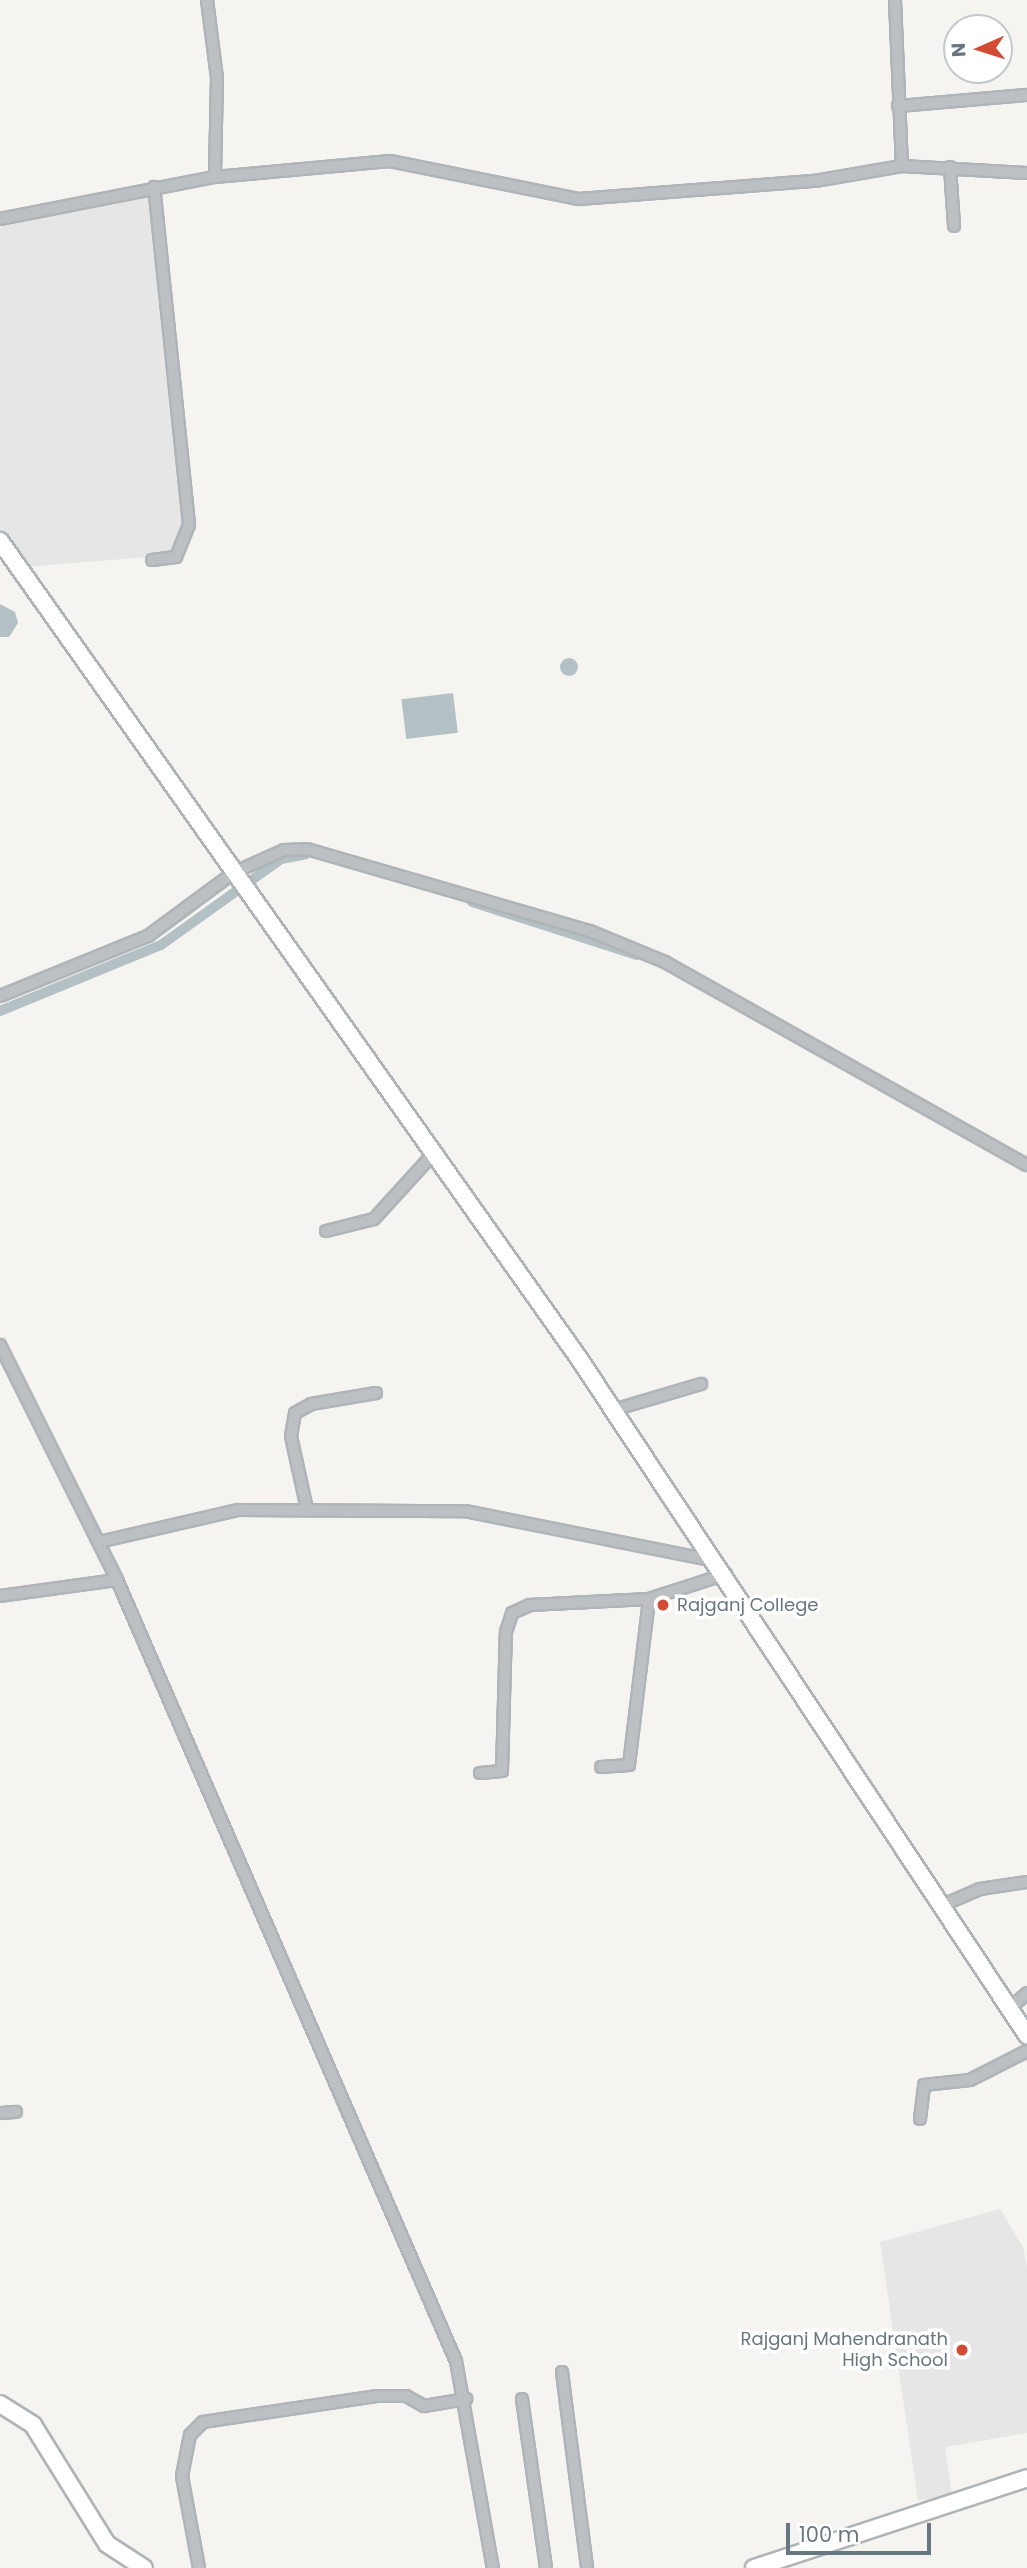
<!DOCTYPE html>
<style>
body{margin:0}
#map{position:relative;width:1027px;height:2568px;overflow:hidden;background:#f5f4f1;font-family:Poppins,sans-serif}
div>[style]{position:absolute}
.built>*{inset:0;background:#e5e6e5}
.water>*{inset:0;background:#b4c1c4;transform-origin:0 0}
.round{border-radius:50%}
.canal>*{height:10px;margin:-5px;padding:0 5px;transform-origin:5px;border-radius:5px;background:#b4c1c4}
.roads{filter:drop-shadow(2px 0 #afb4b8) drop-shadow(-2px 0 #afb4b8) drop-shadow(0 2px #afb4b8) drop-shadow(0 -2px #afb4b8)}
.street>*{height:10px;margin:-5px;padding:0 5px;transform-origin:5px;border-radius:5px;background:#bcc0c3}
.secondary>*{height:16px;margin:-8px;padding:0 8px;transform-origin:8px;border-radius:8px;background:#fff}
.dots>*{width:19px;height:19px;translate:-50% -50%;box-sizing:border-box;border:4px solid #fff;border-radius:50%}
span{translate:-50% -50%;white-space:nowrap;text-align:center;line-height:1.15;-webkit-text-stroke:7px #fff;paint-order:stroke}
.poi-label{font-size:18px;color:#677780}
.left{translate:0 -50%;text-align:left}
.right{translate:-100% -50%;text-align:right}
.north{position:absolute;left:943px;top:14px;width:70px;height:70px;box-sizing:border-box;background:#fff;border:2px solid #c2c9cc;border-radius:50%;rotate:267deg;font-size:19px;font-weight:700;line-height:28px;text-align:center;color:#677780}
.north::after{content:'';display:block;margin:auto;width:24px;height:32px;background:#d24b34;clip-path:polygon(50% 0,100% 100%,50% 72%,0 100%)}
.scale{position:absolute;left:786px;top:2523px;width:145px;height:32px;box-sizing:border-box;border:4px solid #677780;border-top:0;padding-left:9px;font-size:21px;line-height:24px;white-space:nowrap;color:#677780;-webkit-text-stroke:5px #fff;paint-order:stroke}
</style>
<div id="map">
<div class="built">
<div style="clip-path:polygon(149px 193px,185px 524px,172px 555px,26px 567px,0 530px,0 227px)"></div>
<div style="clip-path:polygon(1000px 2209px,1023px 2247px,1027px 2268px,1027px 2433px,945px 2447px,952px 2496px,918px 2501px,880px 2242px)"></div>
</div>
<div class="water">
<div style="clip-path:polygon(0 604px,15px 612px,18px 623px,9px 637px,0 637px)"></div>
<div class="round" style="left:560px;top:658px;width:18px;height:18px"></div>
<div style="left:453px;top:693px;width:40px;height:52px;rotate:83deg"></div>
</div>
<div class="canal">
<div style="left:472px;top:902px;width:173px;rotate:17.8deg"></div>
<div style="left:0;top:1011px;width:174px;rotate:-22.3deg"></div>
<div style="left:161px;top:945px;width:148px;rotate:-35.6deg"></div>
<div style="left:281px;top:859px;width:25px;rotate:-11deg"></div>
</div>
<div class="roads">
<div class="street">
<div style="left:207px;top:0;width:79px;rotate:82.7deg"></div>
<div style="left:217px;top:78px;width:99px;rotate:91.2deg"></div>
<div style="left:895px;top:0;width:166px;rotate:87.6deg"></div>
<div style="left:898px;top:106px;width:129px;rotate:-4.9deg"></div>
<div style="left:950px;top:167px;width:59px;rotate:86.1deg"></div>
<div style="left:0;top:219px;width:219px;rotate:-11.1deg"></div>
<div style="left:215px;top:177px;width:176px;rotate:-5.2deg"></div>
<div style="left:390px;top:161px;width:193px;rotate:11.4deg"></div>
<div style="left:579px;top:199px;width:237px;rotate:-4.4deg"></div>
<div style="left:815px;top:181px;width:88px;rotate:-9.8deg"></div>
<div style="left:902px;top:166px;width:125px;rotate:3.2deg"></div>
<div style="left:152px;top:560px;width:24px;rotate:-7deg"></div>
<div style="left:176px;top:557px;width:35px;rotate:-68deg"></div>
<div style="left:189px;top:524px;width:339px;rotate:-95.9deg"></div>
<div style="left:0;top:996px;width:160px;rotate:-22.1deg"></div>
<div style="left:148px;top:936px;width:106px;rotate:-36.5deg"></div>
<div style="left:233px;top:873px;width:56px;rotate:-24.3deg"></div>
<div style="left:284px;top:850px;width:23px;rotate:-2deg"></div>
<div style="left:307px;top:849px;width:295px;rotate:16.2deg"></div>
<div style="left:590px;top:931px;width:81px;rotate:22.5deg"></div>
<div style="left:665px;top:962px;width:415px;rotate:29.3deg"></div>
<div style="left:326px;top:1231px;width:49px;rotate:-14deg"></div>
<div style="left:374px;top:1219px;width:91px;rotate:-47.7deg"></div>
<div style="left:0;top:1345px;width:263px;rotate:63.5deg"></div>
<div style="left:117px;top:1580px;width:851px;rotate:66.54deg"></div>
<div style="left:456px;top:2361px;width:210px;rotate:79.9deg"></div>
<div style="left:613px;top:1410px;width:92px;rotate:-16.5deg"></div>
<div style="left:307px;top:1509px;width:75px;rotate:-102.4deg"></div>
<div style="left:291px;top:1436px;width:23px;rotate:-80deg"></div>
<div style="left:295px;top:1413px;width:18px;rotate:-29deg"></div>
<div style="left:311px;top:1404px;width:66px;rotate:-9.6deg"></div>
<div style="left:99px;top:1542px;width:143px;rotate:-13deg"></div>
<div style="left:238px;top:1510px;width:227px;rotate:0.3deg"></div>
<div style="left:465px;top:1511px;width:256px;rotate:11.3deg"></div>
<div style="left:0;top:1596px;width:118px;rotate:-7.8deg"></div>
<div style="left:601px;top:1767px;width:28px;rotate:-4deg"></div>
<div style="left:629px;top:1765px;width:167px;rotate:-83.1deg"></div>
<div style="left:649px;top:1599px;width:81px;rotate:-18deg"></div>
<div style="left:480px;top:1773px;width:22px;rotate:-5deg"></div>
<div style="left:502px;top:1771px;width:139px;rotate:-88.4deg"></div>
<div style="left:506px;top:1632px;width:20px;rotate:-72deg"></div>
<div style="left:512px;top:1613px;width:20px;rotate:-24deg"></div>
<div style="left:530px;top:1605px;width:119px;rotate:-2.9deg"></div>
<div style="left:943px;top:1905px;width:40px;rotate:-23.4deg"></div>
<div style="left:980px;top:1889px;width:48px;rotate:-8.5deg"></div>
<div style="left:1010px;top:2008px;width:23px;rotate:-41deg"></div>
<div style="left:0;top:2113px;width:16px;rotate:-4deg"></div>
<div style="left:920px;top:2119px;width:34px;rotate:-83deg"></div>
<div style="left:924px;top:2085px;width:46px;rotate:-6.2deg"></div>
<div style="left:970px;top:2080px;width:64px;rotate:-27deg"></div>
<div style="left:562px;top:2372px;width:198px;rotate:82.7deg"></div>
<div style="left:522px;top:2399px;width:171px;rotate:81.9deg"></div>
<div style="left:199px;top:2568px;width:94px;rotate:-100.5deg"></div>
<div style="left:182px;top:2476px;width:42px;rotate:-79deg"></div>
<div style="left:190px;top:2435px;width:18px;rotate:-45deg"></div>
<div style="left:203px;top:2422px;width:175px;rotate:-8.5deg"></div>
<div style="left:376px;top:2396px;width:30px"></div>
<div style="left:406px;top:2396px;width:21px;rotate:29deg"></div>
<div style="left:424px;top:2406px;width:43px;rotate:-9.5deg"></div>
</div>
<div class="secondary">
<div style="left:0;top:541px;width:1004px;rotate:54.69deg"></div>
<div style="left:580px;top:1360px;width:810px;rotate:56.49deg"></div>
<div style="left:0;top:2404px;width:39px;rotate:32deg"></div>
<div style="left:33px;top:2425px;width:140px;rotate:58.1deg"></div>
<div style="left:107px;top:2544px;width:44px;rotate:33deg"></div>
<div style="left:754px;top:2568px;width:287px;rotate:-18.2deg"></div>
</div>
</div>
<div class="dots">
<div style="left:663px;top:1605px;background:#d24b34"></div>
<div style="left:962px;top:2350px;background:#d24b34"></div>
</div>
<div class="poi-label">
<span class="left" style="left:677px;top:1605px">Rajganj College</span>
<span class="right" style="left:948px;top:2350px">Rajganj Mahendranath<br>High School</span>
</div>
<div class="north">N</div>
<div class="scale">100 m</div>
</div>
